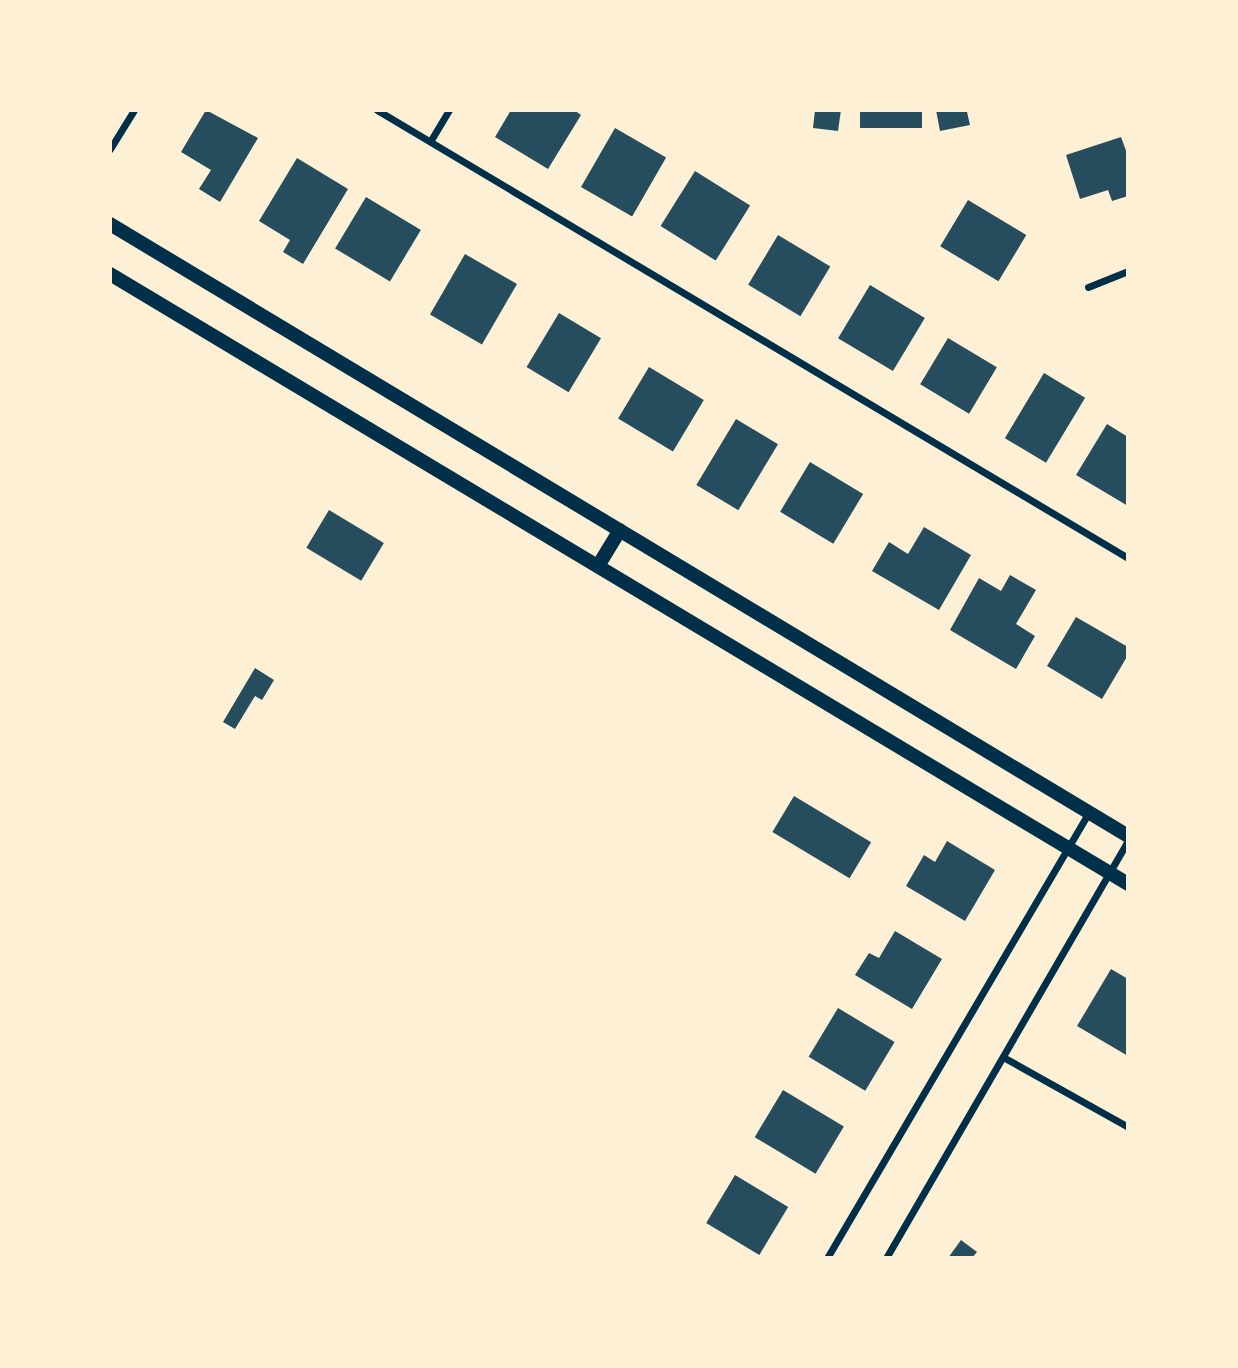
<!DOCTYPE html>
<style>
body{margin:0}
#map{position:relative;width:1238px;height:1368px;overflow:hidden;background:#fdf0d5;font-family:"Roboto Serif",serif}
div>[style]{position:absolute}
.building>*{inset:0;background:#264d5e;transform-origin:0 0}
.minor>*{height:7px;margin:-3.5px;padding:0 3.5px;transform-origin:3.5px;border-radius:3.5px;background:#003049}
.secondary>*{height:14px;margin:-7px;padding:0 7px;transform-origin:7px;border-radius:7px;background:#003049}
span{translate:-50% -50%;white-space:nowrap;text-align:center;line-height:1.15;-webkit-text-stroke:5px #fdf0d5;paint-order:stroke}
.frame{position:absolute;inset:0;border:112px solid #fdf0d5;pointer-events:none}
</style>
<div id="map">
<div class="building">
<div style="clip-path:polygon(206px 110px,258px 138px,220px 202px,199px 189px,211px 170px,181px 152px)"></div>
<div style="clip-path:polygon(511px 110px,574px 110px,581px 115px,548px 169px,495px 137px)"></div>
<div style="clip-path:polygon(815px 110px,841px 110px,838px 131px,813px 128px)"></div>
<div style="left:860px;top:110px;width:62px;height:18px"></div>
<div style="clip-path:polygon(936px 110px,972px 110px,967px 112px,970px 125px,940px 131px)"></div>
<div style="left:615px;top:128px;width:59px;height:68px;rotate:30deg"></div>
<div style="clip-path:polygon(1121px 137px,1128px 156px,1128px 196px,1112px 201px,1108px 190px,1080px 199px,1066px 155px)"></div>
<div style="clip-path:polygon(297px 158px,348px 189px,303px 264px,283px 252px,290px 240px,259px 221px)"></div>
<div style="left:695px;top:171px;width:65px;height:65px;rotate:32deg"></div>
<div style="left:366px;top:197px;width:64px;height:60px;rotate:31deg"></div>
<div style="left:968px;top:200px;width:68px;height:54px;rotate:31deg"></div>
<div style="left:778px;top:235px;width:61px;height:58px;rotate:31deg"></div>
<div style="left:465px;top:254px;width:60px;height:70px;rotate:30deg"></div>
<div style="left:870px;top:285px;width:64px;height:62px;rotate:31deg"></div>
<div style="left:559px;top:313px;width:49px;height:63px;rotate:31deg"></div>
<div style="left:948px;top:338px;width:57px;height:54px;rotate:31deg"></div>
<div style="left:649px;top:367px;width:64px;height:60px;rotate:31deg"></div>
<div style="left:1044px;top:373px;width:48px;height:76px;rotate:31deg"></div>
<div style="left:736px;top:419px;width:49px;height:77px;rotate:31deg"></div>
<div style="clip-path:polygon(1107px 424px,1128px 437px,1128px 506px,1076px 475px)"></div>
<div style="left:810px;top:462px;width:62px;height:58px;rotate:31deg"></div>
<div style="left:329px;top:510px;width:64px;height:44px;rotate:31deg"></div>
<div style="clip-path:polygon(924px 527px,971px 555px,939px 610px,872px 571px,889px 542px,908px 554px)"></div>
<div style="clip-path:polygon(1010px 575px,1036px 590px,1016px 624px,1035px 636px,1016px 669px,950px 630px,979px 578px,1001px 591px)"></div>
<div style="clip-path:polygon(1076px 617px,1128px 647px,1128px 655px,1102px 699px,1047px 666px)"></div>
<div style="clip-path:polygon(255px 668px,274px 680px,262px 700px,255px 696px,235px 729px,223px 722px)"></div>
<div style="left:794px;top:796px;width:90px;height:42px;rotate:31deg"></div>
<div style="clip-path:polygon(947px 841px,995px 870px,965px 921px,906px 886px,924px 855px,935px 862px)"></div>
<div style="clip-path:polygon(895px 931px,942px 959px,912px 1009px,855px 975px,869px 953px,879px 958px)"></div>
<div style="clip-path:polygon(1111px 969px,1128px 979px,1128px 1056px,1077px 1026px)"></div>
<div style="left:838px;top:1008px;width:66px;height:57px;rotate:31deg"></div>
<div style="left:783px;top:1090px;width:71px;height:55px;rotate:31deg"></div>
<div style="left:735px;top:1175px;width:62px;height:56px;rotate:31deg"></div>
<div style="clip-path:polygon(961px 1240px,977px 1252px,972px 1258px,948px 1258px)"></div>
</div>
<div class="minor">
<div style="left:377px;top:110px;width:874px;rotate:30.82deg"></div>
<div style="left:431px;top:140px;width:35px;rotate:-59deg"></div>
<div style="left:110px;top:149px;width:46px;rotate:-58.4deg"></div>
<div style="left:1088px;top:287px;width:43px;rotate:-21.8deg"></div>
<div style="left:1003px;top:1057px;width:143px;rotate:29.2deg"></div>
<div style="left:827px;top:1258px;width:517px;rotate:-59.57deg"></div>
<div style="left:886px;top:1258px;width:482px;rotate:-59.9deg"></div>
</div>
<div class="secondary">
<div style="left:110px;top:224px;width:1188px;rotate:31.01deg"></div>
<div style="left:110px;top:274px;width:1187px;rotate:30.93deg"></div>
<div style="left:598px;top:566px;width:42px;rotate:-58.6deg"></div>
</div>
<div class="frame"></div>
</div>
